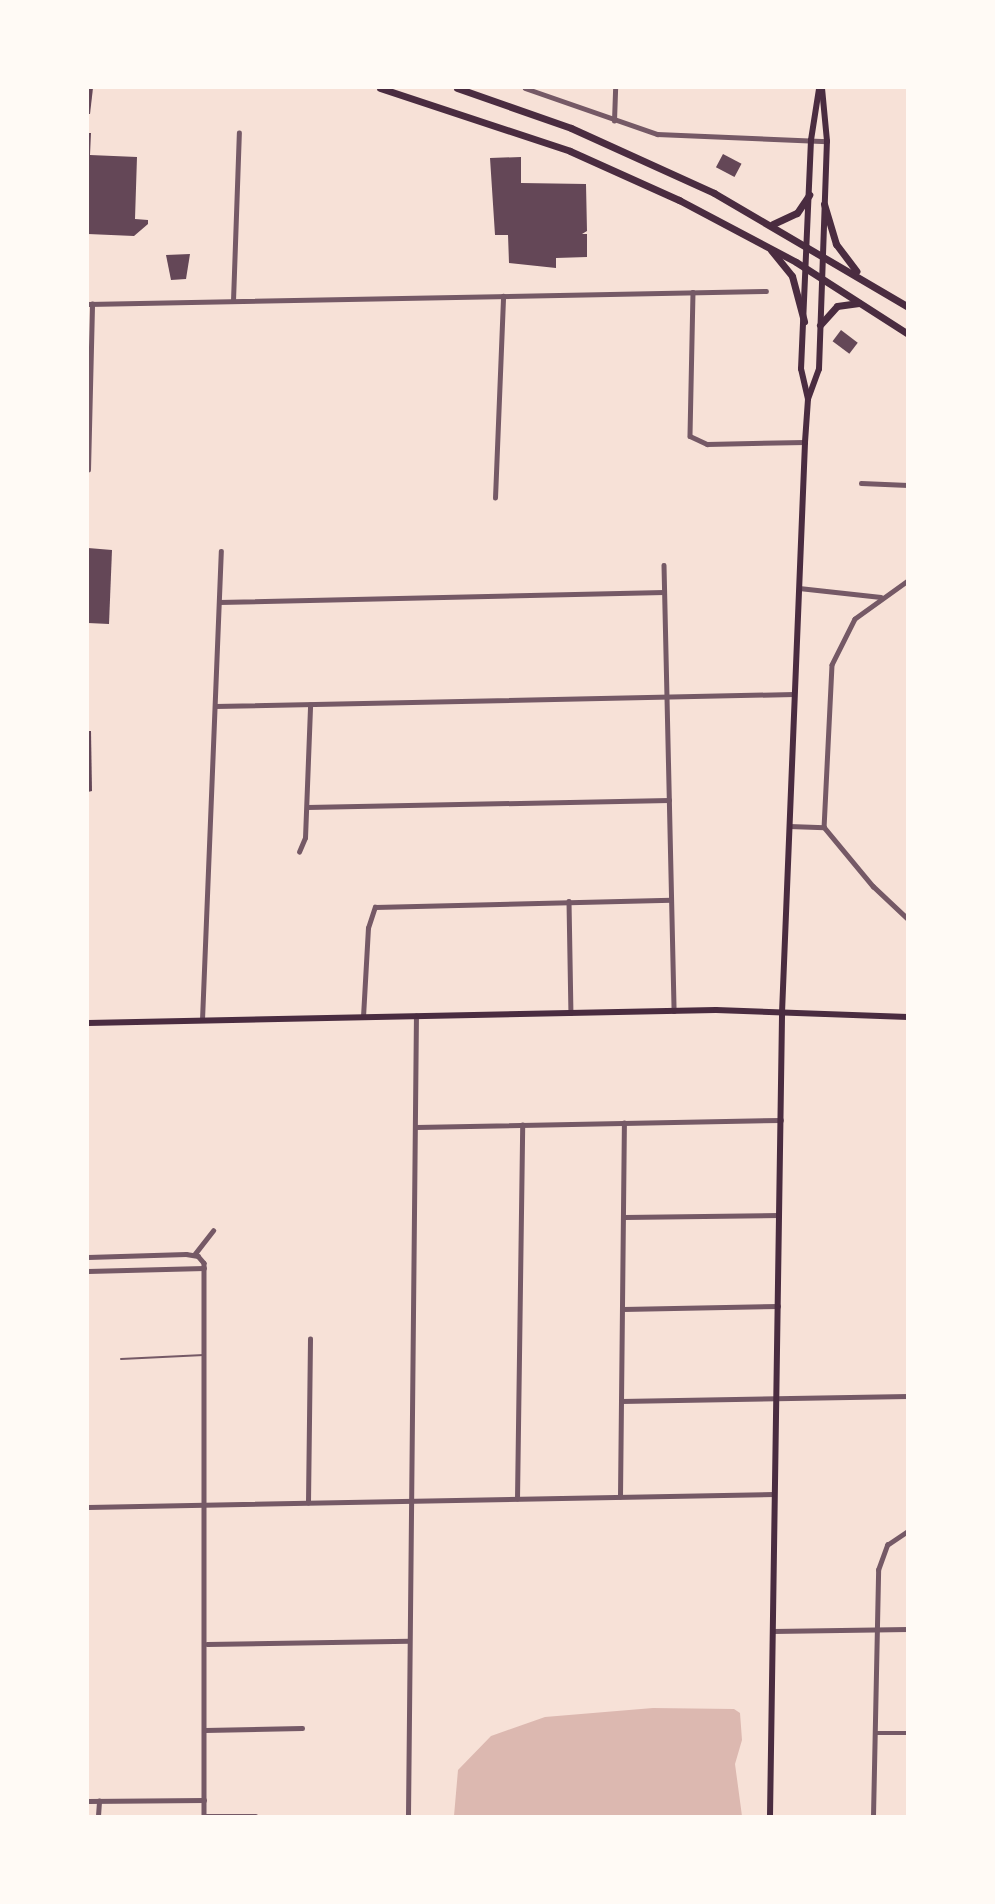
<!DOCTYPE html>
<style>
body{margin:0}
#map{position:relative;width:995px;height:1904px;overflow:hidden;background:#f7e1d7;font-family:Ubuntu,sans-serif}
div>[style]{position:absolute}
.water>*{inset:0;background:#dcb8b0}
.building>*{inset:0;background:#644757;transform-origin:0 0}
.service>*{height:2px;margin:-1px;padding:0 1px;transform-origin:1px;border-radius:1px;background:#755966}
.minor>*{height:4.5px;margin:-2.25px;padding:0 2.25px;transform-origin:2.25px;border-radius:2.25px;background:#755966}
.secondary>*{height:6px;margin:-3px;padding:0 3px;transform-origin:3px;border-radius:3px;background:#4a2c40}
.trunk>*{height:7px;margin:-3.5px;padding:0 3.5px;transform-origin:3.5px;border-radius:3.5px;background:#4a2c40}
span{translate:-50% -50%;white-space:nowrap;text-align:center;line-height:1.15;-webkit-text-stroke:5px #fffaf5;paint-order:stroke}
.frame{position:absolute;inset:0;border:89px solid #fffaf5;pointer-events:none}
</style>
<div id="map">
<div class="water">
<div style="clip-path:polygon(653px 1708px,734px 1709px,740px 1713px,742px 1740px,735px 1764px,742px 1816px,454px 1816px,458px 1770px,491px 1736px,545px 1717px)"></div>
</div>
<div class="building">
<div style="clip-path:polygon(88px 88px,93px 88px,90px 114px,88px 114px)"></div>
<div style="clip-path:polygon(88px 133px,91px 133px,90px 155px,137px 157px,135px 219px,148px 220px,148px 224px,134px 236px,88px 234px)"></div>
<div style="left:723px;top:154px;width:21px;height:15px;rotate:28deg"></div>
<div style="clip-path:polygon(521px 157px,521px 183px,586px 184px,587px 231px,582px 234px,587px 234px,587px 257px,556px 258px,556px 268px,509px 263px,508px 235px,495px 235px,490px 158px)"></div>
<div style="clip-path:polygon(190px 254px,186px 279px,171px 280px,166px 255px)"></div>
<div style="left:841px;top:330px;width:21px;height:14px;rotate:37deg"></div>
<div style="clip-path:polygon(88px 548px,112px 550px,109px 624px,88px 623px)"></div>
<div style="clip-path:polygon(88px 731px,91px 731px,92px 791px,88px 792px)"></div>
</div>
<div class="service">
<div style="left:121px;top:1359px;width:83px;rotate:-2.8deg"></div>
</div>
<div class="minor">
<div style="left:525px;top:88px;width:140px;rotate:19.2deg"></div>
<div style="left:657px;top:134px;width:170px;rotate:2.4deg"></div>
<div style="left:614px;top:121px;width:33px;rotate:-88deg"></div>
<div style="left:693px;top:292px;width:144px;rotate:91.2deg"></div>
<div style="left:690px;top:436px;width:19px;rotate:25deg"></div>
<div style="left:707px;top:444px;width:98px;rotate:-1.2deg"></div>
<div style="left:233px;top:301px;width:168px;rotate:-88deg"></div>
<div style="left:88px;top:304px;width:678px;rotate:-1.1deg"></div>
<div style="left:88px;top:470px;width:166px;rotate:-88.6deg"></div>
<div style="left:861px;top:483px;width:47px;rotate:2.4deg"></div>
<div style="left:495px;top:498px;width:202px;rotate:-87.7deg"></div>
<div style="left:664px;top:565px;width:446px;rotate:88.7deg"></div>
<div style="left:908px;top:581px;width:65px;rotate:144.4deg"></div>
<div style="left:855px;top:619px;width:51px;rotate:116.6deg"></div>
<div style="left:832px;top:665px;width:162px;rotate:92.8deg"></div>
<div style="left:824px;top:827px;width:77px;rotate:50.3deg"></div>
<div style="left:873px;top:886px;width:48px;rotate:43.3deg"></div>
<div style="left:799px;top:588px;width:82px;rotate:6.3deg"></div>
<div style="left:219px;top:602px;width:445px;rotate:-1.3deg"></div>
<div style="left:215px;top:706px;width:579px;rotate:-1.19deg"></div>
<div style="left:307px;top:807px;width:362px;rotate:-1.1deg"></div>
<div style="left:789px;top:826px;width:35px;rotate:2deg"></div>
<div style="left:299px;top:852px;width:15px;rotate:-67deg"></div>
<div style="left:305px;top:838px;width:133px;rotate:-87.8deg"></div>
<div style="left:569px;top:901px;width:112px;rotate:89deg"></div>
<div style="left:363px;top:1017px;width:89px;rotate:-86.8deg"></div>
<div style="left:368px;top:928px;width:22px;rotate:-72deg"></div>
<div style="left:375px;top:907px;width:296px;rotate:-1.4deg"></div>
<div style="left:202px;top:1020px;width:469px;rotate:-87.7deg"></div>
<div style="left:416px;top:1127px;width:365px;rotate:-1.1deg"></div>
<div style="left:624px;top:1217px;width:155px;rotate:-0.7deg"></div>
<div style="left:194px;top:1255px;width:31px;rotate:-52deg"></div>
<div style="left:88px;top:1257px;width:98px;rotate:-1.8deg"></div>
<div style="left:186px;top:1254px;width:12px;rotate:9deg"></div>
<div style="left:198px;top:1256px;width:9px;rotate:49deg"></div>
<div style="left:204px;top:1263px;width:553px;rotate:90deg"></div>
<div style="left:88px;top:1271px;width:116px;rotate:-1.5deg"></div>
<div style="left:623px;top:1309px;width:155px;rotate:-1.1deg"></div>
<div style="left:621px;top:1401px;width:287px;rotate:-1deg"></div>
<div style="left:620px;top:1497px;width:374px;rotate:-89.4deg"></div>
<div style="left:517px;top:1499px;width:374px;rotate:-89.2deg"></div>
<div style="left:308px;top:1503px;width:164px;rotate:-89.3deg"></div>
<div style="left:88px;top:1507px;width:686px;rotate:-1.09deg"></div>
<div style="left:773px;top:1631px;width:135px;rotate:-0.8deg"></div>
<div style="left:207px;top:1644px;width:202px;rotate:-0.9deg"></div>
<div style="left:205px;top:1730px;width:97px;rotate:-1.2deg"></div>
<div style="left:875px;top:1733px;width:33px"></div>
<div style="left:88px;top:1801px;width:116px;rotate:-0.5deg"></div>
<div style="left:98px;top:1816px;width:15px;rotate:-86deg"></div>
<div style="left:204px;top:1816px;width:52px"></div>
<div style="left:408px;top:1816px;width:800px;rotate:-89.43deg"></div>
<div style="left:873px;top:1816px;width:246px;rotate:-88.8deg"></div>
<div style="left:878px;top:1570px;width:27px;rotate:-70deg"></div>
<div style="left:887px;top:1545px;width:25px;rotate:-34deg"></div>
</div>
<div class="secondary">
<div style="left:808px;top:399px;width:31px;rotate:-103deg"></div>
<div style="left:801px;top:369px;width:229px;rotate:-87.5deg"></div>
<div style="left:811px;top:140px;width:52px;rotate:-81.1deg"></div>
<div style="left:88px;top:1023px;width:628px;rotate:-1.19deg"></div>
<div style="left:716px;top:1010px;width:192px;rotate:2.1deg"></div>
<div style="left:770px;top:1816px;width:803px;rotate:-89.14deg"></div>
<div style="left:782px;top:1013px;width:571px;rotate:-87.69deg"></div>
<div style="left:805px;top:442px;width:43px;rotate:-86deg"></div>
<div style="left:808px;top:399px;width:32px;rotate:-70deg"></div>
<div style="left:819px;top:369px;width:228px;rotate:-88deg"></div>
<div style="left:827px;top:141px;width:53px;rotate:-95.4deg"></div>
</div>
<div class="trunk">
<div style="left:380px;top:88px;width:200px;rotate:18.3deg"></div>
<div style="left:570px;top:151px;width:120px;rotate:24.2deg"></div>
<div style="left:679px;top:200px;width:132px;rotate:27.9deg"></div>
<div style="left:796px;top:262px;width:133px;rotate:32.7deg"></div>
<div style="left:457px;top:88px;width:121px;rotate:19.3deg"></div>
<div style="left:571px;top:128px;width:157px;rotate:24.4deg"></div>
<div style="left:714px;top:193px;width:225px;rotate:30.4deg"></div>
<div style="left:824px;top:204px;width:42px;rotate:73.3deg"></div>
<div style="left:836px;top:244px;width:34px;rotate:53deg"></div>
<div style="left:773px;top:224px;width:26px;rotate:-25deg"></div>
<div style="left:797px;top:213px;width:22px;rotate:-56deg"></div>
<div style="left:771px;top:250px;width:33px;rotate:51deg"></div>
<div style="left:792px;top:276px;width:47px;rotate:75.1deg"></div>
<div style="left:820px;top:325px;width:25px;rotate:-48deg"></div>
<div style="left:837px;top:306px;width:22px;rotate:-8deg"></div>
</div>
<div class="frame"></div>
</div>
